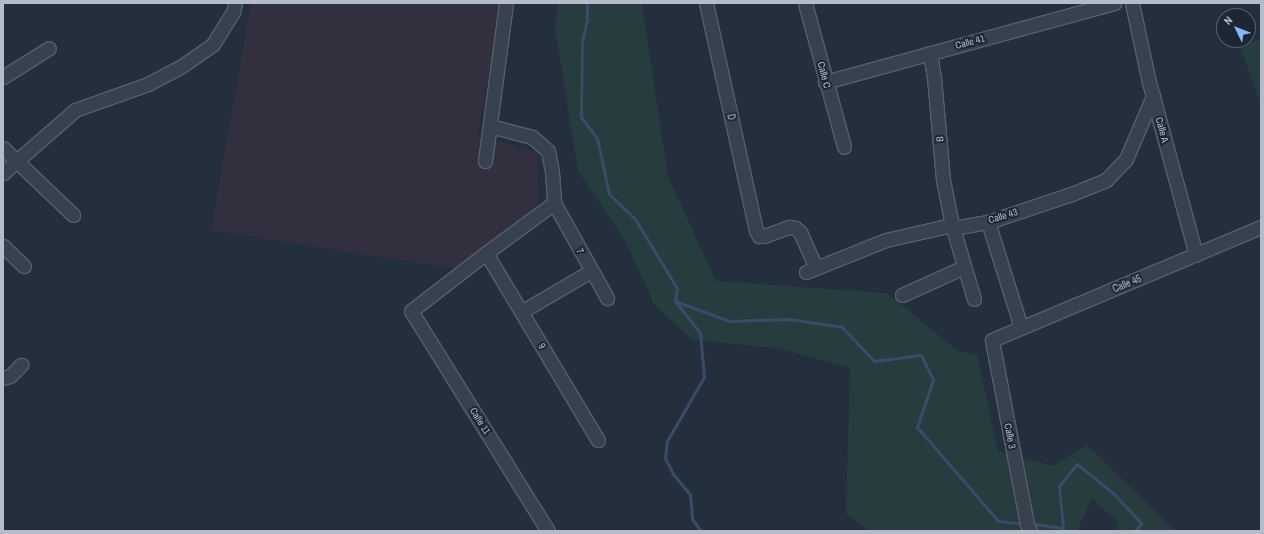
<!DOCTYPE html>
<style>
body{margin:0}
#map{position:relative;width:1264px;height:534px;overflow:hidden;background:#242f3e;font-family:"Archivo Narrow",sans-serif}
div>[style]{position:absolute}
.medical>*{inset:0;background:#32303f}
.green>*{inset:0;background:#263c3f}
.stream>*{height:3px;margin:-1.5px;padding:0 1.5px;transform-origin:1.5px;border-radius:1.5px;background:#394c67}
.roads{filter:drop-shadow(1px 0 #565f6c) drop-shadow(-1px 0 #565f6c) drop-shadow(0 1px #565f6c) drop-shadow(0 -1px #565f6c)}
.minor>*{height:13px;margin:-6.5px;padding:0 6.5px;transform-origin:6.5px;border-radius:6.5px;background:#38414e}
span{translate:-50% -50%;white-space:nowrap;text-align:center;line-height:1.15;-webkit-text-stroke:4px #1d2633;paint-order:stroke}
.street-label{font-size:10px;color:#b4bcc9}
.frame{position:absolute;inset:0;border:4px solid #b4bcc9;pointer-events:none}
.north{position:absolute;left:1216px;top:8px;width:40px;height:40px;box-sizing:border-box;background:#1d2633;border:1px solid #59626f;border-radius:50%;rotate:313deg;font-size:11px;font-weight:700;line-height:16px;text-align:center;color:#b4bcc9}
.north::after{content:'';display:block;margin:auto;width:14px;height:18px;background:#8ab4f8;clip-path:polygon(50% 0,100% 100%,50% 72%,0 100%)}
</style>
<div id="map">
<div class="medical">
<div style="clip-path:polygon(251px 3px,502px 3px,477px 136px,537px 152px,539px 205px,463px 270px,211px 230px)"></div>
</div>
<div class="green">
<div style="clip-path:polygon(558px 3px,642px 3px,668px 177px,716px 281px,887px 293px,958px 351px,977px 355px,998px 451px,1053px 466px,1087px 445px,1176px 531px,1117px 531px,1119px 523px,1092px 499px,1077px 531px,870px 531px,846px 514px,850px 368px,778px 348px,692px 340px,654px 304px,626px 242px,578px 171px,555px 27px)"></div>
<div style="clip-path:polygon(1261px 38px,1261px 105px,1240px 47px)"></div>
</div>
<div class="stream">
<div style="left:587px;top:3px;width:17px;rotate:90deg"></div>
<div style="left:587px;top:20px;width:22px;rotate:103deg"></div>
<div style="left:582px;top:41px;width:76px;rotate:90.8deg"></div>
<div style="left:581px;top:117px;width:26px;rotate:53deg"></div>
<div style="left:597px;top:138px;width:57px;rotate:77.9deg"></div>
<div style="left:609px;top:194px;width:36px;rotate:44deg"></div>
<div style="left:635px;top:219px;width:81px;rotate:58.7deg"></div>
<div style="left:677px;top:288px;width:13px;rotate:99deg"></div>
<div style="left:675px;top:301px;width:58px;rotate:20.3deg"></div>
<div style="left:729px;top:321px;width:59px;rotate:-1.9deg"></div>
<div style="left:788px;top:319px;width:55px;rotate:8.4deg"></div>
<div style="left:842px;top:327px;width:47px;rotate:46.7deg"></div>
<div style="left:874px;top:361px;width:47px;rotate:-7.3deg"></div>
<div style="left:921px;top:355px;width:28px;rotate:64deg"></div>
<div style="left:933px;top:380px;width:50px;rotate:108.8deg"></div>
<div style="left:917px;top:427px;width:124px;rotate:49.2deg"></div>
<div style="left:998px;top:521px;width:20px;rotate:6deg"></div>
<div style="left:675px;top:301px;width:41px;rotate:52deg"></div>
<div style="left:700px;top:333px;width:44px;rotate:84.8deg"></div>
<div style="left:704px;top:377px;width:74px;rotate:120deg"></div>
<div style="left:667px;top:441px;width:17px;rotate:97deg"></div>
<div style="left:665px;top:458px;width:18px;rotate:63deg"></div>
<div style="left:673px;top:474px;width:26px;rotate:50deg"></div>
<div style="left:690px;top:494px;width:25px;rotate:85deg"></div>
<div style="left:692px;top:519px;width:15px;rotate:53deg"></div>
<div style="left:1035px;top:524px;width:28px;rotate:8deg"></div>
<div style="left:1063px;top:528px;width:42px;rotate:-95.4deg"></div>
<div style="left:1059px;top:486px;width:28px;rotate:-51deg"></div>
<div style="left:1077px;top:464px;width:48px;rotate:39deg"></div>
<div style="left:1114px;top:494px;width:40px;rotate:47deg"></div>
<div style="left:1141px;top:523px;width:10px;rotate:127deg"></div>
</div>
<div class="roads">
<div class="minor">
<div style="left:706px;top:3px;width:233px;rotate:77.6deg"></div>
<div style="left:756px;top:231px;width:6px;rotate:59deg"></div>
<div style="left:759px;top:236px;width:5px"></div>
<div style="left:764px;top:236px;width:27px;rotate:-20deg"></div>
<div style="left:789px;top:227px;width:6px;rotate:9deg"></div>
<div style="left:795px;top:228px;width:6px;rotate:39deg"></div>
<div style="left:800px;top:232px;width:39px;rotate:66deg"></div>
<div style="left:805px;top:3px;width:149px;rotate:74.8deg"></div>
<div style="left:1132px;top:3px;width:81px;rotate:77.9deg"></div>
<div style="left:1149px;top:82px;width:179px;rotate:74.8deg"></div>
<div style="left:930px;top:53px;width:24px;rotate:81deg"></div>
<div style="left:934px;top:77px;width:103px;rotate:85deg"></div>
<div style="left:943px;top:180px;width:46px;rotate:78.7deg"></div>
<div style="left:952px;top:225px;width:77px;rotate:73.4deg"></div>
<div style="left:3px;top:77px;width:54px;rotate:-32.2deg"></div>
<div style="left:825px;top:82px;width:300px;rotate:-15.3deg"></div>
<div style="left:490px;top:126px;width:43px;rotate:14.7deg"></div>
<div style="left:532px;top:137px;width:21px;rotate:41deg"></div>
<div style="left:548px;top:151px;width:21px;rotate:79deg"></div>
<div style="left:552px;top:172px;width:31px;rotate:86deg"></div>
<div style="left:554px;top:203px;width:109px;rotate:60.8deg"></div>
<div style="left:3px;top:148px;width:97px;rotate:43.7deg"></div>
<div style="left:485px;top:161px;width:159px;rotate:-82.4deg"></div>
<div style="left:3px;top:173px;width:96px;rotate:-41.2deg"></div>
<div style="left:75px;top:110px;width:77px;rotate:-19.6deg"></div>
<div style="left:148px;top:84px;width:38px;rotate:-28deg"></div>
<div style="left:182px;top:66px;width:38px;rotate:-35deg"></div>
<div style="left:213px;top:44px;width:38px;rotate:-58deg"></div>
<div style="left:233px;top:12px;width:9px;rotate:-77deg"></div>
<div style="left:988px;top:222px;width:110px;rotate:72.6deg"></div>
<div style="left:3px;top:246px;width:29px;rotate:44deg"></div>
<div style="left:486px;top:253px;width:218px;rotate:59.1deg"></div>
<div style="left:806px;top:272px;width:86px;rotate:-21.8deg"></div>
<div style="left:886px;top:240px;width:68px;rotate:-12.8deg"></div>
<div style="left:952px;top:225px;width:7px;rotate:16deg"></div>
<div style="left:959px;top:227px;width:29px;rotate:-10deg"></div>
<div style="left:988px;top:222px;width:91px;rotate:-18.6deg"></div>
<div style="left:1074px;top:193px;width:35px;rotate:-22deg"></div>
<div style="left:1106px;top:180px;width:29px;rotate:-46deg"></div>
<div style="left:1126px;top:159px;width:69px;rotate:-66.8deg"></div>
<div style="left:902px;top:295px;width:68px;rotate:-24.3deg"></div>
<div style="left:521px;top:312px;width:81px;rotate:-30.4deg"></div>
<div style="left:3px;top:378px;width:7px;rotate:-16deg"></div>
<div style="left:10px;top:376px;width:16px;rotate:-45deg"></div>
<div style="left:548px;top:531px;width:259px;rotate:-121.9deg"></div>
<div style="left:411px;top:311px;width:95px;rotate:-37.7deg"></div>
<div style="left:486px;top:253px;width:84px;rotate:-36.3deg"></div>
<div style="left:1030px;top:531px;width:8px;rotate:-113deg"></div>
<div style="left:1027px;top:524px;width:187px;rotate:-100.8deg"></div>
<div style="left:992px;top:340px;width:292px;rotate:-22.8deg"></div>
</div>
</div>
<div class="street-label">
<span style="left:970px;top:42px;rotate:-15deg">Calle 41</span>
<span style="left:824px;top:75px;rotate:75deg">Calle C</span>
<span style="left:731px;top:117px;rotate:78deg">D</span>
<span style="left:1162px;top:130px;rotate:75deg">Calle A</span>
<span style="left:940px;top:139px;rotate:-95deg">B</span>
<span style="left:1003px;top:216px;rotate:-17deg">Calle 43</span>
<span style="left:580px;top:251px;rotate:62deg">7</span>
<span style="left:1127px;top:284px;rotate:-22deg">Calle 45</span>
<span style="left:542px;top:346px;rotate:59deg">9</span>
<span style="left:480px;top:421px;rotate:58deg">Calle 11</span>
<span style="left:1010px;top:436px;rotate:79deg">Calle 3</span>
</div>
<div class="frame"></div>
<div class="north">N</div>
</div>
